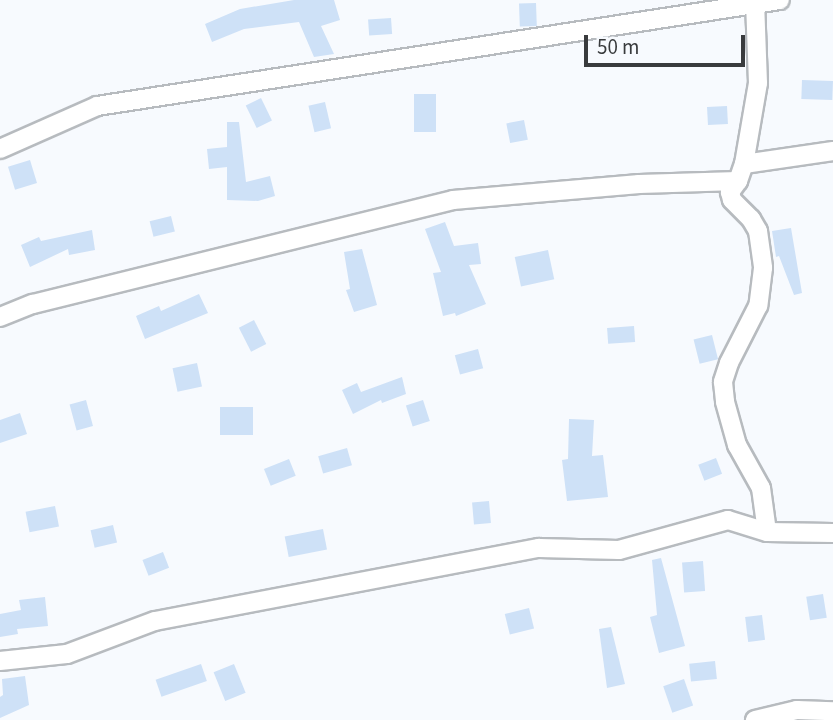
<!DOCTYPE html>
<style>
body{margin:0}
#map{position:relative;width:833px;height:720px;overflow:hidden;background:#f7fafe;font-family:"Source Sans 3",sans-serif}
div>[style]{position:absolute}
.building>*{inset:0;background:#cee1f7;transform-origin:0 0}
.roads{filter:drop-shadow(2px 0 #b7bbbf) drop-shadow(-2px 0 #b7bbbf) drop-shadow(0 2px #b7bbbf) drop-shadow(0 -2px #b7bbbf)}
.street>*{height:18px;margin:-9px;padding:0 9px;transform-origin:9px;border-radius:9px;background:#fff}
span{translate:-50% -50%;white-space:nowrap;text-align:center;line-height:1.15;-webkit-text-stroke:7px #f7fafe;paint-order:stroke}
.scale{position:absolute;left:584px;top:35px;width:161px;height:32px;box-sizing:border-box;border:4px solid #393b3d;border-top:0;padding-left:9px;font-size:21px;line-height:24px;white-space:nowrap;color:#393b3d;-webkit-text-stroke:5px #f7fafe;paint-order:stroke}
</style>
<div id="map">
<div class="building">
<div style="clip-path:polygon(294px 0,334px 0,340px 20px,321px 26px,334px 54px,314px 57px,299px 22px,244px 29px,212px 42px,205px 24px,240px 9px)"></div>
<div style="left:536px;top:3px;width:23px;height:17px;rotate:88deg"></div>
<div style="left:391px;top:18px;width:16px;height:23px;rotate:86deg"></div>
<div style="left:802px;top:80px;width:31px;height:19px;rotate:2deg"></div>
<div style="left:414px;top:94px;width:22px;height:38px"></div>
<div style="left:261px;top:98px;width:25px;height:17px;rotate:64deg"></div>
<div style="left:325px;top:102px;width:27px;height:17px;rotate:77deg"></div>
<div style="left:727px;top:106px;width:18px;height:20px;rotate:87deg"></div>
<div style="left:524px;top:120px;width:20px;height:18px;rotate:79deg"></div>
<div style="clip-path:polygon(227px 122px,239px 122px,246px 182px,270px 176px,275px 196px,258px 201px,227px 200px,227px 167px,209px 169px,207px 149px,227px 147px)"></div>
<div style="left:30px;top:160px;width:24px;height:23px;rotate:73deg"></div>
<div style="left:171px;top:216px;width:16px;height:22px;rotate:76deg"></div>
<div style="clip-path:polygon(445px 222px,454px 246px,478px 243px,481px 264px,469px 265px,486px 304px,456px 316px,455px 313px,443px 316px,433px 273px,441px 272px,425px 229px)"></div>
<div style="clip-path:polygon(791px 228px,802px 293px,794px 295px,779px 256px,776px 257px,772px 231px)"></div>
<div style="clip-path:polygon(92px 230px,95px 250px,69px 255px,68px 249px,30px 267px,21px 245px,39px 237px,41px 241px)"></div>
<div style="clip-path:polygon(362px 249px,377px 305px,354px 312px,346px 290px,350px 289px,344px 252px)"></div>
<div style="left:548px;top:250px;width:30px;height:34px;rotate:78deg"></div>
<div style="clip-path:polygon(199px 294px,208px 313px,145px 339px,136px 316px,159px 306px,161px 311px)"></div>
<div style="left:254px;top:320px;width:27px;height:17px;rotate:63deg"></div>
<div style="left:634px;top:326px;width:16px;height:27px;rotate:86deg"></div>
<div style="left:712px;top:335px;width:25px;height:19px;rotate:76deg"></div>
<div style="left:478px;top:349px;width:20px;height:24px;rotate:75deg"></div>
<div style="left:197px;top:363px;width:24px;height:25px;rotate:78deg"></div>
<div style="clip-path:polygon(402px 377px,406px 394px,382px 403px,381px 400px,353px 414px,342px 390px,357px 383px,361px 392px)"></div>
<div style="left:86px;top:400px;width:27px;height:17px;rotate:75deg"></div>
<div style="left:423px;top:400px;width:22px;height:18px;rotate:72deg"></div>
<div style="left:220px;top:407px;width:33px;height:28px"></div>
<div style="clip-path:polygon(20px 413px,27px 434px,0 443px,0 420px)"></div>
<div style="clip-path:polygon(569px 419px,594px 420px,592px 456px,603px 455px,608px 497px,567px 501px,562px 460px,568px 459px)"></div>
<div style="left:347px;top:448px;width:18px;height:30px;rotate:74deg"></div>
<div style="left:716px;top:458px;width:17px;height:19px;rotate:69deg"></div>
<div style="left:289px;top:459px;width:18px;height:27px;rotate:68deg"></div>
<div style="left:489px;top:501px;width:22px;height:17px;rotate:85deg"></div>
<div style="left:55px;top:506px;width:21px;height:30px;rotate:79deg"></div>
<div style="left:113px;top:525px;width:18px;height:23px;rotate:77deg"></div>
<div style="left:323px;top:529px;width:21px;height:39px;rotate:79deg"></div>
<div style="left:163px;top:552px;width:17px;height:22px;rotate:69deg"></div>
<div style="clip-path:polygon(661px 558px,685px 646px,659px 653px,650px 617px,657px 615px,652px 560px)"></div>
<div style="left:703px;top:561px;width:30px;height:21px;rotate:86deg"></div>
<div style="left:823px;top:594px;width:24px;height:17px;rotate:81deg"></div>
<div style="clip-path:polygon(45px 597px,48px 626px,17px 629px,18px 634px,0 637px,0 614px,21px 610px,19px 600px)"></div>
<div style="left:529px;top:608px;width:21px;height:25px;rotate:76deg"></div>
<div style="left:762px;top:615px;width:25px;height:17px;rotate:83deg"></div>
<div style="clip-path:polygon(611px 627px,625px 684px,607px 688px,599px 629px)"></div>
<div style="left:715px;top:661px;width:18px;height:26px;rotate:84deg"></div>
<div style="left:201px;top:664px;width:18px;height:48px;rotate:71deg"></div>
<div style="left:234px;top:664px;width:31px;height:22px;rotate:68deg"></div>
<div style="clip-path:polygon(25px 676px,29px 705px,0 718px,0 697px,3px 695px,2px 679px)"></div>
<div style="left:684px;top:679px;width:28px;height:22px;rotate:71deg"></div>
</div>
<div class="roads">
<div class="street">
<div style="left:0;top:149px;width:106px;rotate:-23.9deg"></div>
<div style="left:97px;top:106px;width:691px;rotate:-8.82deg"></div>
<div style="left:744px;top:164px;width:82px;rotate:-80.2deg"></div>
<div style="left:758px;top:83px;width:83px;rotate:-92.1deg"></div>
<div style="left:738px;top:181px;width:14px;rotate:126deg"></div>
<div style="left:730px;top:192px;width:8px;rotate:76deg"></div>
<div style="left:732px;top:200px;width:27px;rotate:45deg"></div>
<div style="left:751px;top:219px;width:14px;rotate:60deg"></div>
<div style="left:758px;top:231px;width:37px;rotate:82deg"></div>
<div style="left:763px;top:268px;width:38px;rotate:97deg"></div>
<div style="left:758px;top:306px;width:64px;rotate:117deg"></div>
<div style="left:729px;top:363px;width:20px;rotate:108deg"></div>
<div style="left:723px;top:382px;width:20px;rotate:84deg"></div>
<div style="left:725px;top:402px;width:45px;rotate:74.4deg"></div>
<div style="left:737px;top:445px;width:49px;rotate:60.8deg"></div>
<div style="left:761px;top:488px;width:44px;rotate:82.2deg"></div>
<div style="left:0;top:317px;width:35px;rotate:-22deg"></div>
<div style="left:33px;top:304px;width:433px;rotate:-13.9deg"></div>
<div style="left:453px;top:200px;width:187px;rotate:-4.9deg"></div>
<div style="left:639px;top:184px;width:99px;rotate:-1.7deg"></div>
<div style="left:738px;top:181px;width:18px;rotate:-71deg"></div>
<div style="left:744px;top:164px;width:90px;rotate:-8.3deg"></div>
<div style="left:0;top:661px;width:67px;rotate:-6deg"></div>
<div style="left:67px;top:654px;width:94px;rotate:-20.6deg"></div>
<div style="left:155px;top:621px;width:391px;rotate:-10.8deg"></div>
<div style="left:539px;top:548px;width:80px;rotate:1.4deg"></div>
<div style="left:619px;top:550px;width:113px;rotate:-15.4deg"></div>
<div style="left:728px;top:520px;width:41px;rotate:17.1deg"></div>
<div style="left:767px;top:532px;width:66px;rotate:0.9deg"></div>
<div style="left:755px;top:720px;width:43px;rotate:-13.4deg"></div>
<div style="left:797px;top:710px;width:36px;rotate:2deg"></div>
</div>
</div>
<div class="scale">50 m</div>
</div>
